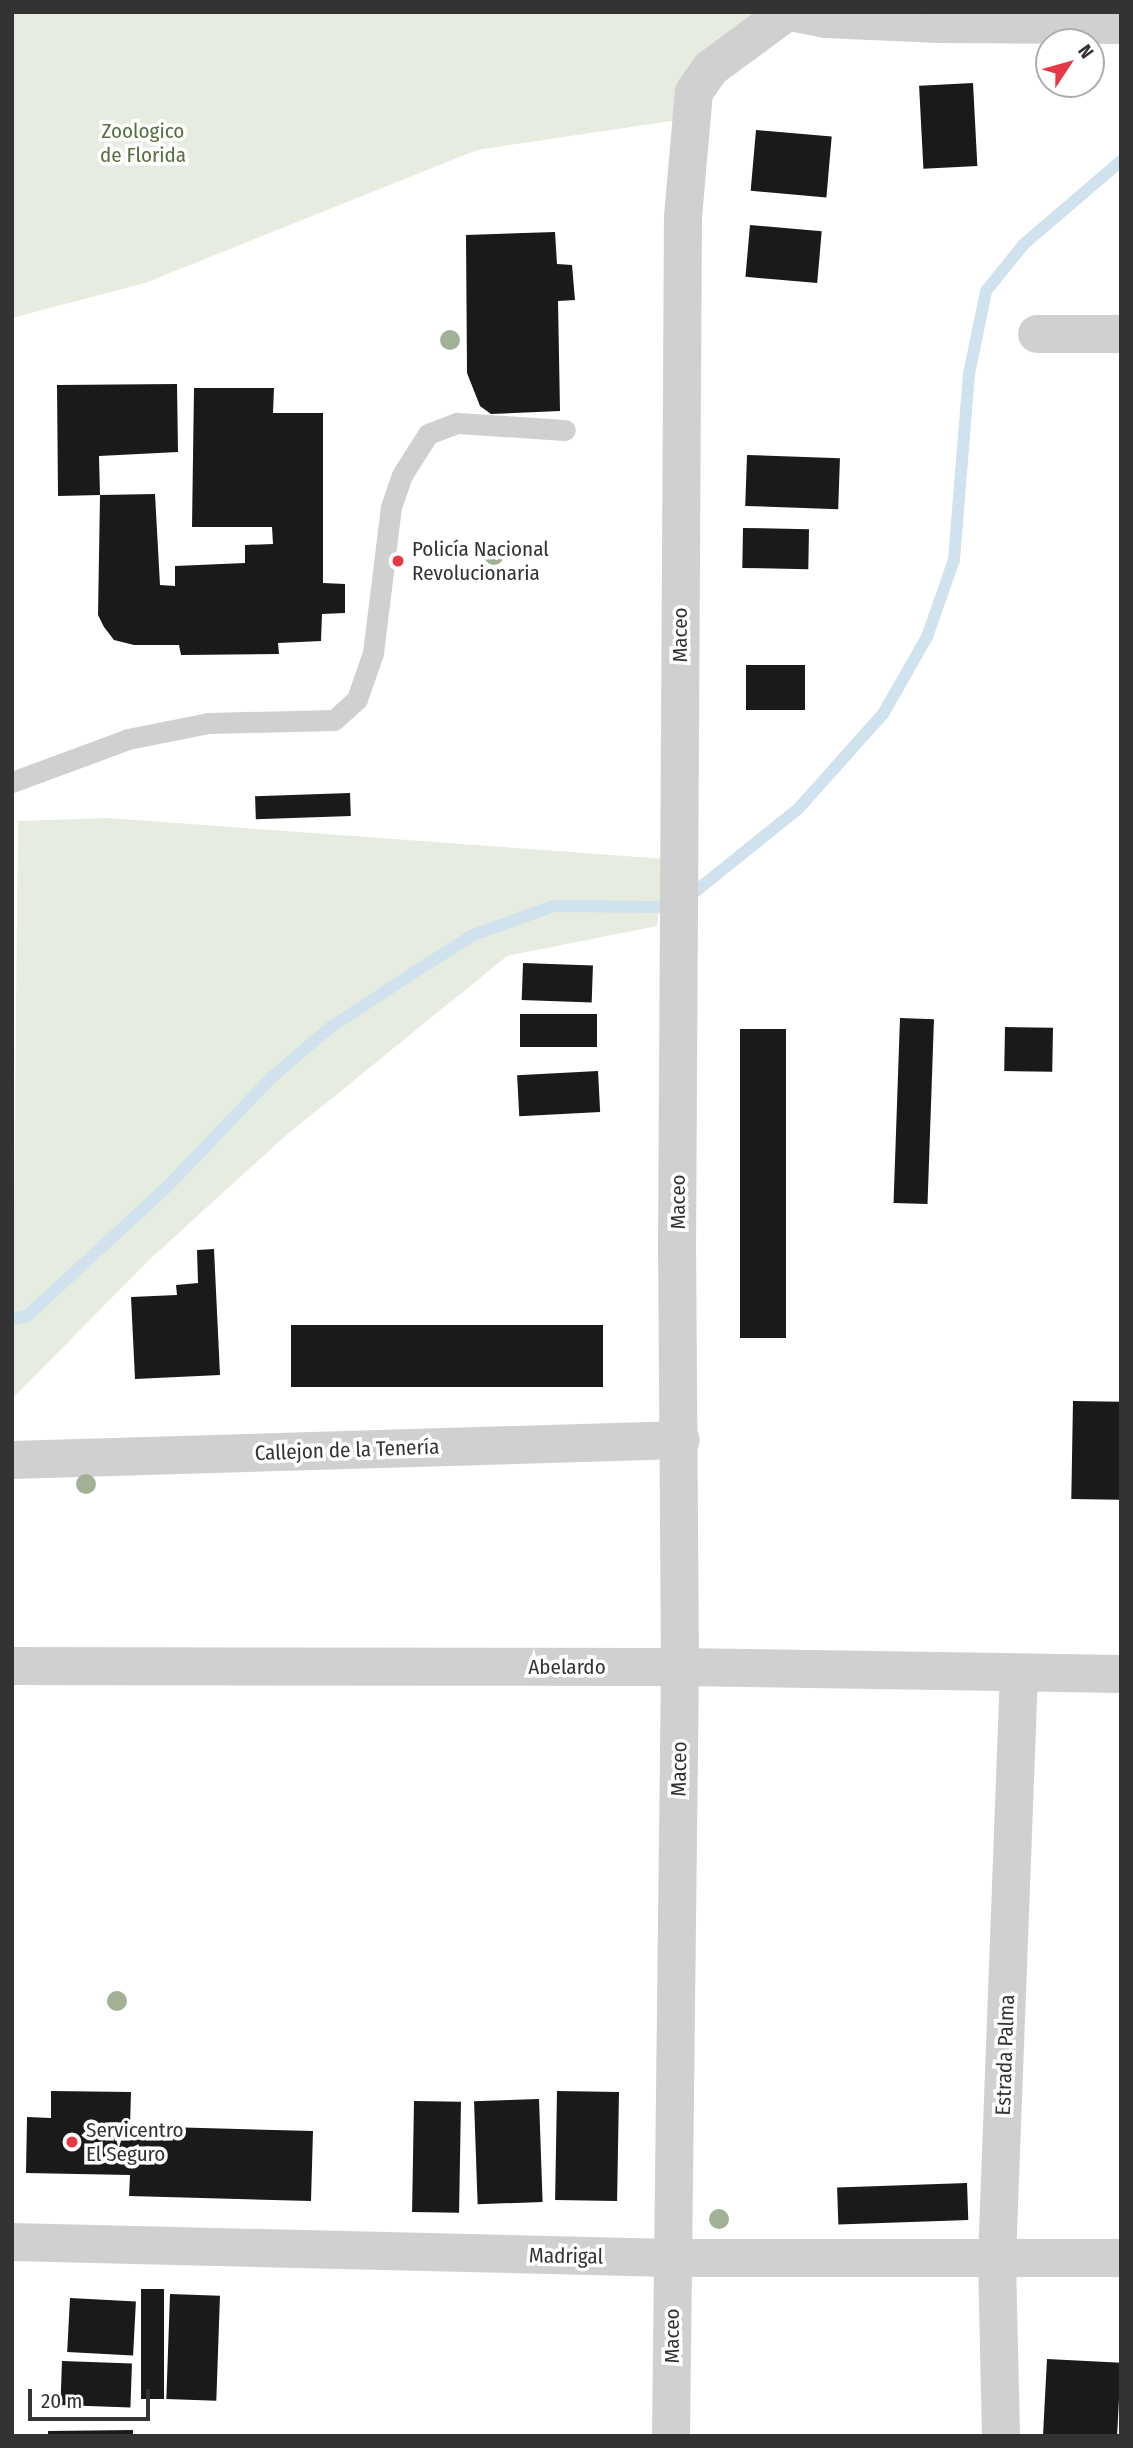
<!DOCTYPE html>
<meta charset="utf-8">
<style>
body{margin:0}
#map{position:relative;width:1133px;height:2448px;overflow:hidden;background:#fff;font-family:"Fira Sans Condensed",sans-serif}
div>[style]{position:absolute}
.green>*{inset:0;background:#e6ecdf}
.stream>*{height:12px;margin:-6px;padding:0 6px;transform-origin:6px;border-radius:6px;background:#cfe2ee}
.building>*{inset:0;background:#1a1a1a;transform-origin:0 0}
.lane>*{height:21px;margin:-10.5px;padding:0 10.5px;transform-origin:10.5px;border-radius:10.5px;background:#d0d0d0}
.street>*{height:38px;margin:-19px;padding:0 19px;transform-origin:19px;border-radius:19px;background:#d0d0d0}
.trees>*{width:20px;height:20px;margin:-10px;border-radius:50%;background:#a2b095}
.dots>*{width:19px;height:19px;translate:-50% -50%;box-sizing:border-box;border:4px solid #fff;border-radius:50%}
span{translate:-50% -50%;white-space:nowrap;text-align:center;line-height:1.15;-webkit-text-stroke:7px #fff;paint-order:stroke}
.park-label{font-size:21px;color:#56703f}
.poi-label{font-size:21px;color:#333}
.left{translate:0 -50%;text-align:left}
.street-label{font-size:21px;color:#333}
.frame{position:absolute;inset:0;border:14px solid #333;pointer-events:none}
.north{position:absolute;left:1035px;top:28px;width:70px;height:70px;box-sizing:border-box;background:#fff;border:2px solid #adadad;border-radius:50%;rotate:54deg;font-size:19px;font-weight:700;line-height:28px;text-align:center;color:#333}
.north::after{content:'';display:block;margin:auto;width:24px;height:32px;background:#e63946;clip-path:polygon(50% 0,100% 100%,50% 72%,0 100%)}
.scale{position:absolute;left:28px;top:2389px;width:122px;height:32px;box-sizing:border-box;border:4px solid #333;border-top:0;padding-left:9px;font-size:21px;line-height:24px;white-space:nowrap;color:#333;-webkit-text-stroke:5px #fff;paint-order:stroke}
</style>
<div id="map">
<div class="green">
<div style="clip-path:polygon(12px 12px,797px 12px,678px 120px,477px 150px,145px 283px,12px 318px)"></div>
<div style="clip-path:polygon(108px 818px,666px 859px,657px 926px,507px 956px,283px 1138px,148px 1261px,12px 1399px,18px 821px)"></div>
</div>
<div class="stream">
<div style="left:12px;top:1319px;width:15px;rotate:-11deg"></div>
<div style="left:27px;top:1316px;width:193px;rotate:-42.7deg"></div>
<div style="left:169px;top:1185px;width:148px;rotate:-46.4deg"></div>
<div style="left:271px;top:1078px;width:79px;rotate:-40.4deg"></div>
<div style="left:331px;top:1027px;width:91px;rotate:-33.3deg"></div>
<div style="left:407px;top:977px;width:78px;rotate:-32.5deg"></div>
<div style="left:473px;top:935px;width:86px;rotate:-19.7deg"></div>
<div style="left:554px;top:906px;width:106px;rotate:0.5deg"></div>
<div style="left:660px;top:907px;width:33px;rotate:-21deg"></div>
<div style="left:691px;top:895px;width:137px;rotate:-38.8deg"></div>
<div style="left:798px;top:809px;width:127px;rotate:-48.2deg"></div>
<div style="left:883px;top:714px;width:89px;rotate:-60.3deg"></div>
<div style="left:927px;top:637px;width:82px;rotate:-70.7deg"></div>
<div style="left:954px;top:560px;width:187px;rotate:-85.4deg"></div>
<div style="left:969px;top:374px;width:85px;rotate:-78.4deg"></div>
<div style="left:986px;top:291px;width:60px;rotate:-51deg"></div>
<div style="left:1024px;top:244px;width:128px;rotate:-40.6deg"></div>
</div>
<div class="building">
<div style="left:973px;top:83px;width:83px;height:54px;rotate:87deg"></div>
<div style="left:756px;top:130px;width:76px;height:61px;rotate:5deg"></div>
<div style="left:750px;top:225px;width:72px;height:52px;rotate:5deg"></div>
<div style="clip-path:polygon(555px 232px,557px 264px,572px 265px,575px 300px,558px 301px,560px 411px,491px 414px,480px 406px,467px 373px,466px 235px)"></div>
<div style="clip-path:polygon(177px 384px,178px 452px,99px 456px,100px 495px,155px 494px,160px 585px,175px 586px,175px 566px,245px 563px,245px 545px,273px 544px,272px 527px,192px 527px,194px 388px,274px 388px,273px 413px,323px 413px,323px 583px,345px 584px,345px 613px,322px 614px,321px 641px,278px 643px,279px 654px,181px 655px,179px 645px,134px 645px,114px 640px,104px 627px,98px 615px,100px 495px,58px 496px,57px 385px)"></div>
<div style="left:747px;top:455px;width:93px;height:51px;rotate:2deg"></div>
<div style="left:743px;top:528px;width:66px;height:40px;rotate:1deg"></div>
<div style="left:746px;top:665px;width:59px;height:45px"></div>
<div style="left:350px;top:793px;width:23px;height:95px;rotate:88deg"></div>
<div style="left:523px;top:963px;width:70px;height:37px;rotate:2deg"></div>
<div style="left:520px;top:1014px;width:77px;height:33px"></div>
<div style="left:900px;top:1018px;width:34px;height:185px;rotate:2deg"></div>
<div style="left:1005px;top:1027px;width:48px;height:44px;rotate:1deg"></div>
<div style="left:740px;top:1029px;width:46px;height:309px"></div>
<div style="left:598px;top:1071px;width:41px;height:81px;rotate:87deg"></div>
<div style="clip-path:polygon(214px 1249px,220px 1375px,135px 1379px,131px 1297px,177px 1295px,176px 1285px,198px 1283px,197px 1250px)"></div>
<div style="left:291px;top:1325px;width:312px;height:62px"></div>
<div style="left:1073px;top:1401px;width:48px;height:98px;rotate:1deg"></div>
<div style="clip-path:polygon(51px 2091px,131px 2092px,130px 2126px,313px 2131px,311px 2201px,129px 2196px,130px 2175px,26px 2173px,27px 2117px,51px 2118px)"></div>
<div style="left:557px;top:2091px;width:62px;height:109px;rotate:1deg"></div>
<div style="left:539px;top:2099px;width:103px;height:65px;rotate:88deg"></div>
<div style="left:414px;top:2101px;width:47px;height:111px;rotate:1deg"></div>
<div style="left:967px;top:2183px;width:37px;height:130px;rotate:88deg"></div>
<div style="left:141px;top:2289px;width:23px;height:110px"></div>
<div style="left:170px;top:2294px;width:50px;height:105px;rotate:2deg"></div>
<div style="left:70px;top:2298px;width:66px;height:54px;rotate:3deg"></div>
<div style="left:1047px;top:2359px;width:74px;height:77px;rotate:3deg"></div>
<div style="left:62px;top:2361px;width:70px;height:44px;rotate:2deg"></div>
<div style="clip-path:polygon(133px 2430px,133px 2436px,48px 2436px,48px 2431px)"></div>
</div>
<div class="lane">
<div style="left:12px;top:782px;width:124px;rotate:-20.3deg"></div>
<div style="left:128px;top:739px;width:82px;rotate:-11.3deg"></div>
<div style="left:208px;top:723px;width:126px;rotate:-1.4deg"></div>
<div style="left:334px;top:720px;width:31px;rotate:-42deg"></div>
<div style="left:357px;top:699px;width:49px;rotate:-70.8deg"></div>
<div style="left:373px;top:653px;width:147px;rotate:-83deg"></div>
<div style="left:391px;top:507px;width:34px;rotate:-71deg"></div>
<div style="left:402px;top:475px;width:49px;rotate:-57.6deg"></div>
<div style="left:428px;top:434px;width:31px;rotate:-21deg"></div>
<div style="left:457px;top:423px;width:108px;rotate:3.7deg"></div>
</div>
<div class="street">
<div style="left:790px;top:12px;width:36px;rotate:11deg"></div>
<div style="left:825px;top:19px;width:114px;rotate:2.5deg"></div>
<div style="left:939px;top:24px;width:182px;rotate:0.3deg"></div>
<div style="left:1037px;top:334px;width:84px"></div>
<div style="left:12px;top:1460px;width:669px;rotate:-1.71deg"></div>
<div style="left:12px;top:1666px;width:668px;rotate:0.09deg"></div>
<div style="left:680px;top:1667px;width:441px;rotate:0.9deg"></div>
<div style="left:12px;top:2242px;width:660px;rotate:1.39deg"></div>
<div style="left:672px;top:2258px;width:449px"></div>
<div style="left:671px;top:2436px;width:769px;rotate:-89.33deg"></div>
<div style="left:680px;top:1667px;width:414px;rotate:-90.4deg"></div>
<div style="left:677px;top:1253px;width:1036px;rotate:-89.67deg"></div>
<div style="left:683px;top:217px;width:125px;rotate:-85deg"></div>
<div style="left:694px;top:92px;width:29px;rotate:-55deg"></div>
<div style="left:711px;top:68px;width:94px;rotate:-36.4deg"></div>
<div style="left:1001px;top:2436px;width:177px;rotate:-91.3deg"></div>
<div style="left:997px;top:2259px;width:585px;rotate:-87.85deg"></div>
</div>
<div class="trees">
<div style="left:450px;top:340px"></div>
<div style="left:494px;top:555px"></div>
<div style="left:86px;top:1484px"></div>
<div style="left:117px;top:2001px"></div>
<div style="left:719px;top:2219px"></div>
</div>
<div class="dots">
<div style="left:398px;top:561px;background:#e63946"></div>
<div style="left:72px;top:2142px;background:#e63946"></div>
</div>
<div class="park-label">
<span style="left:143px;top:143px">Zoologico<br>de Florida</span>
</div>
<div class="poi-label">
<span class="left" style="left:412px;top:561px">Policía Nacional<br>Revolucionaria</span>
<span class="left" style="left:86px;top:2142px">Servicentro<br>El Seguro</span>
</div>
<div class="street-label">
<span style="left:680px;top:635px;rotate:-90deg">Maceo</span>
<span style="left:678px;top:1202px;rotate:-90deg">Maceo</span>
<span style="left:347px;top:1450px;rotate:-2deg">Callejon de la Tenería</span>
<span style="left:567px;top:1667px">Abelardo</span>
<span style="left:679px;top:1769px;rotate:-89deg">Maceo</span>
<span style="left:1005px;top:2055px;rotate:-88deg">Estrada Palma</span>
<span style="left:566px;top:2256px;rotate:1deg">Madrigal</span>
<span style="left:672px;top:2336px;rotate:-90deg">Maceo</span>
</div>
<div class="frame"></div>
<div class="north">N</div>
<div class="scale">20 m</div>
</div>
